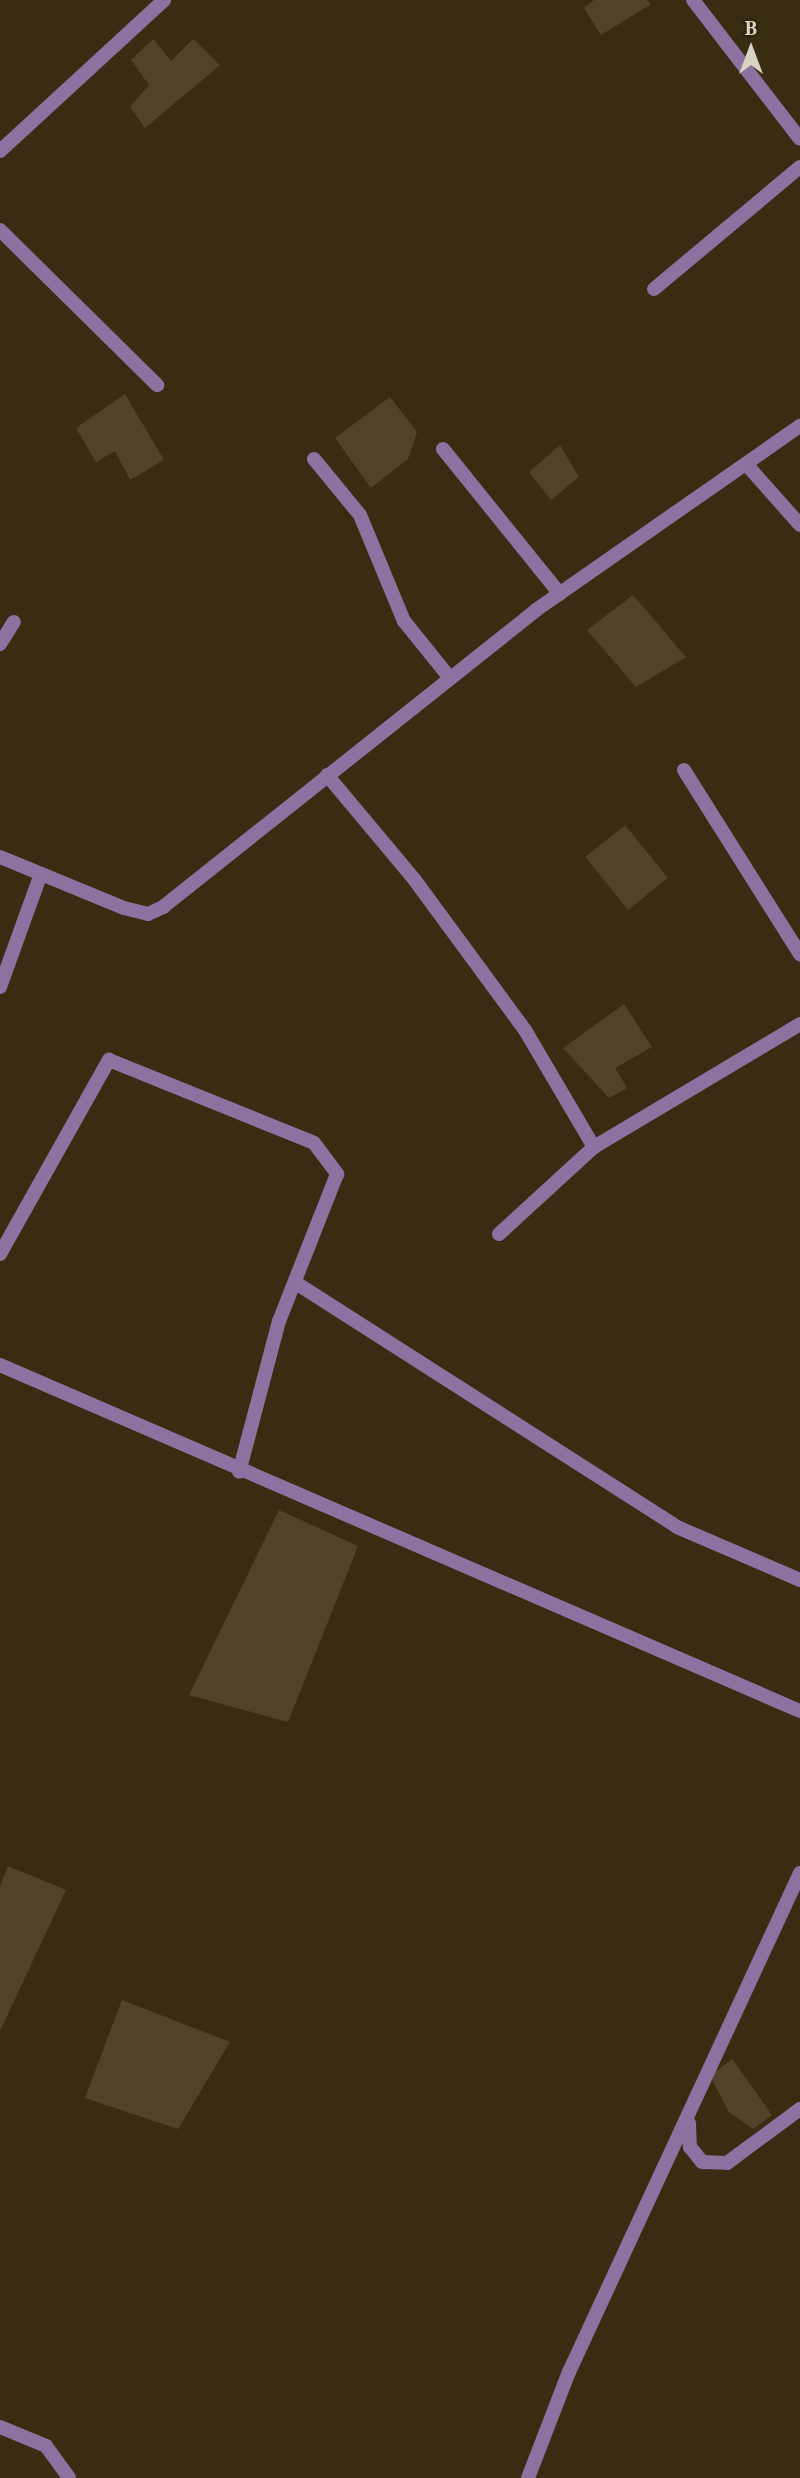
<!DOCTYPE html>
<style>
body{margin:0}
#map{position:relative;width:800px;height:2478px;overflow:hidden;background:#382d12;font-family:"Noto Serif",serif}
div>[style]{position:absolute}
.building>*{inset:0;background:#4f4429;transform-origin:0 0}
.service>*{height:14px;margin:-7px;padding:0 7px;transform-origin:7px;border-radius:7px;background:#8b72a0}
.minor>*{height:14px;margin:-7px;padding:0 7px;transform-origin:7px;border-radius:7px;background:#8b72a0}
span{translate:-50% -50%;white-space:nowrap;text-align:center;line-height:1.15;-webkit-text-stroke:6px #2d2308;paint-order:stroke}
.north{position:absolute;left:716px;top:14px;width:70px;height:70px;-webkit-text-stroke:5px #2d2308;paint-order:stroke;rotate:0deg;font-size:19px;font-weight:700;line-height:28px;text-align:center;color:#dad3c4}
.north::after{content:'';display:block;margin:auto;width:24px;height:32px;background:#dad3c4;clip-path:polygon(50% 0,100% 100%,50% 72%,0 100%)}
</style>
<div id="map">
<div class="building">
<div style="clip-path:polygon(594px 0,647px 0,651px 4px,601px 35px,584px 8px)"></div>
<div style="clip-path:polygon(153px 39px,171px 61px,193px 39px,220px 65px,145px 128px,130px 107px,149px 85px,131px 60px)"></div>
<div style="clip-path:polygon(125px 394px,164px 460px,130px 480px,115px 451px,96px 462px,76px 428px)"></div>
<div style="clip-path:polygon(390px 397px,417px 432px,408px 459px,371px 488px,335px 438px)"></div>
<div style="clip-path:polygon(560px 445px,579px 477px,551px 500px,529px 472px)"></div>
<div style="clip-path:polygon(633px 595px,686px 657px,636px 687px,587px 630px)"></div>
<div style="left:625px;top:825px;width:68px;height:51px;rotate:51deg"></div>
<div style="clip-path:polygon(624px 1004px,652px 1047px,615px 1068px,627px 1088px,609px 1098px,563px 1048px)"></div>
<div style="clip-path:polygon(279px 1510px,358px 1546px,288px 1722px,189px 1695px)"></div>
<div style="clip-path:polygon(8px 1866px,66px 1890px,0 2031px,0 1887px)"></div>
<div style="clip-path:polygon(122px 2000px,230px 2042px,178px 2129px,85px 2098px)"></div>
<div style="clip-path:polygon(732px 2059px,772px 2115px,753px 2129px,729px 2112px,710px 2076px)"></div>
</div>
<div class="service">
<div style="left:0;top:987px;width:120px;rotate:-70.1deg"></div>
</div>
<div class="minor">
<div style="left:693px;top:0;width:175px;rotate:52.4deg"></div>
<div style="left:0;top:151px;width:223px;rotate:-42.6deg"></div>
<div style="left:0;top:230px;width:221px;rotate:44.6deg"></div>
<div style="left:654px;top:289px;width:190px;rotate:-39.9deg"></div>
<div style="left:443px;top:449px;width:186px;rotate:51.1deg"></div>
<div style="left:314px;top:459px;width:72px;rotate:50.6deg"></div>
<div style="left:360px;top:515px;width:115px;rotate:67.5deg"></div>
<div style="left:404px;top:621px;width:73px;rotate:51.1deg"></div>
<div style="left:747px;top:465px;width:80px;rotate:48.5deg"></div>
<div style="left:0;top:644px;width:26px;rotate:-58deg"></div>
<div style="left:684px;top:770px;width:218px;rotate:57.8deg"></div>
<div style="left:327px;top:775px;width:136px;rotate:50.1deg"></div>
<div style="left:414px;top:879px;width:187px;rotate:53.7deg"></div>
<div style="left:525px;top:1030px;width:136px;rotate:59.5deg"></div>
<div style="left:0;top:857px;width:134px;rotate:22.4deg"></div>
<div style="left:124px;top:908px;width:25px;rotate:14deg"></div>
<div style="left:148px;top:914px;width:17px;rotate:-25deg"></div>
<div style="left:163px;top:907px;width:477px;rotate:-38.5deg"></div>
<div style="left:536px;top:610px;width:322px;rotate:-34.9deg"></div>
<div style="left:499px;top:1234px;width:129px;rotate:-42.5deg"></div>
<div style="left:594px;top:1147px;width:240px;rotate:-30.8deg"></div>
<div style="left:0;top:1254px;width:223px;rotate:-60.7deg"></div>
<div style="left:109px;top:1060px;width:221px;rotate:22deg"></div>
<div style="left:314px;top:1143px;width:39px;rotate:53deg"></div>
<div style="left:337px;top:1174px;width:158px;rotate:111.5deg"></div>
<div style="left:279px;top:1321px;width:156px;rotate:104.8deg"></div>
<div style="left:296px;top:1283px;width:452px;rotate:32.6deg"></div>
<div style="left:677px;top:1527px;width:134px;rotate:23.3deg"></div>
<div style="left:0;top:1365px;width:872px;rotate:23.39deg"></div>
<div style="left:689px;top:2123px;width:24px;rotate:88deg"></div>
<div style="left:690px;top:2147px;width:19px;rotate:51deg"></div>
<div style="left:702px;top:2162px;width:25px;rotate:2deg"></div>
<div style="left:727px;top:2163px;width:91px;rotate:-36.5deg"></div>
<div style="left:0;top:2427px;width:50px;rotate:22.4deg"></div>
<div style="left:46px;top:2446px;width:39px;rotate:54deg"></div>
<div style="left:528px;top:2478px;width:114px;rotate:-68.9deg"></div>
<div style="left:569px;top:2372px;width:550px;rotate:-65.16deg"></div>
</div>
<div class="north">B</div>
</div>
